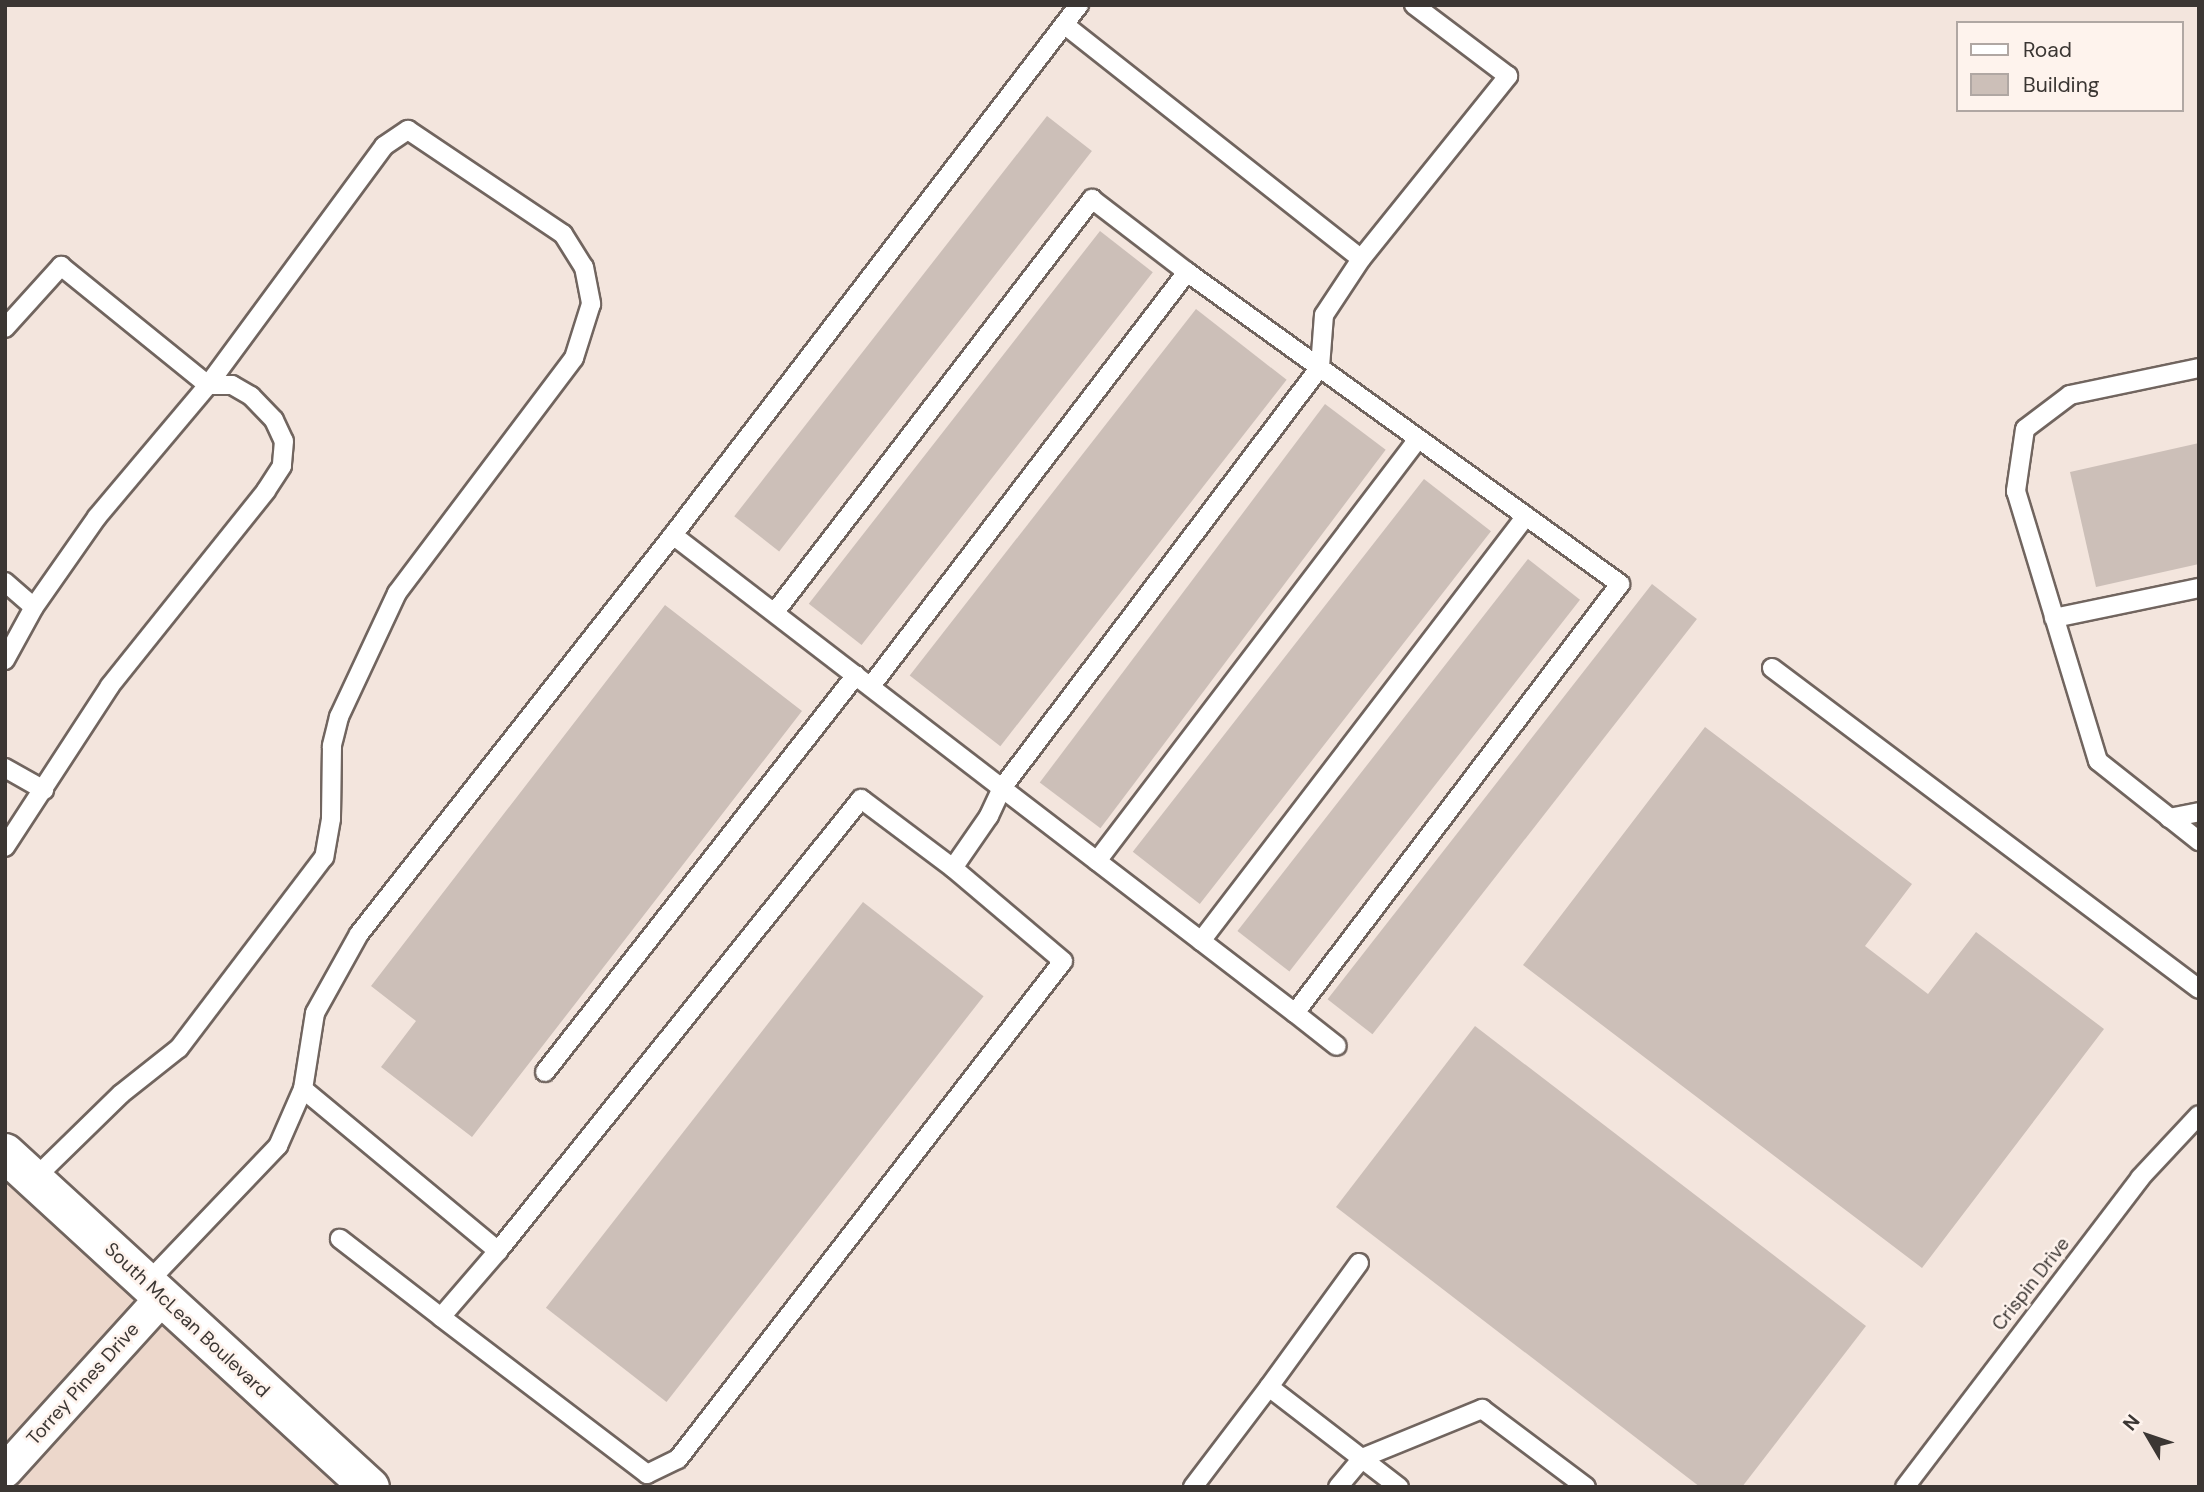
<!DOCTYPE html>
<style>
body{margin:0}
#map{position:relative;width:2204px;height:1492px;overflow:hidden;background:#f3e5dd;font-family:"DM Sans",sans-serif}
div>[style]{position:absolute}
.built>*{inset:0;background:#ecd7cb}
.building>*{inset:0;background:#ccbfb8;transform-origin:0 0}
.roads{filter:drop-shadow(2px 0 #71655f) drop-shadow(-2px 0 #71655f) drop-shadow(0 2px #71655f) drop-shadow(0 -2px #71655f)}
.lane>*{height:18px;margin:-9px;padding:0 9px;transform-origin:9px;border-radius:9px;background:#fff}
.street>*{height:33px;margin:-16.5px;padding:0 16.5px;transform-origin:16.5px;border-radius:16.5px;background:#fff}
.secondary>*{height:38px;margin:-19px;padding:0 19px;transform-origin:19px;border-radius:19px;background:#fff}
span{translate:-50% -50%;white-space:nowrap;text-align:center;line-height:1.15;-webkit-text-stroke:5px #fef3ed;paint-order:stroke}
.street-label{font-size:19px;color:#3b3633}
.frame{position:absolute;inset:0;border:7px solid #3b3633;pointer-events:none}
.legend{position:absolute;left:1956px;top:21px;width:228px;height:91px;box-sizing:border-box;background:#fef3ed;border:2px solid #b0a7a3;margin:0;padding:9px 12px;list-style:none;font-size:21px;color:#3b3633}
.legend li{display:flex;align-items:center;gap:14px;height:35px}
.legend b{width:35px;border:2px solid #b0a7a3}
.north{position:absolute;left:2113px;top:1401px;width:70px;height:70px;-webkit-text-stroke:5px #fef3ed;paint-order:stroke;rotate:309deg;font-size:19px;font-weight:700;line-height:28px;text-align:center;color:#3b3633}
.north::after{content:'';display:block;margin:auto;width:24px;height:32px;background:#3b3633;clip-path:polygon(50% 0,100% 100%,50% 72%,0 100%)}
</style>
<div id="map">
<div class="built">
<div style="clip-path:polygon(5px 1161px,354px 1487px,5px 1487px)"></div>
</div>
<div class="building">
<div style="left:1047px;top:116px;width:57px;height:508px;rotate:38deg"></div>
<div style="left:1100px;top:231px;width:67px;height:473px;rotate:38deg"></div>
<div style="left:1196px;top:309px;width:115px;height:465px;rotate:38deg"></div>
<div style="left:1325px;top:404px;width:76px;height:474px;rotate:37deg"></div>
<div style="clip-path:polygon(2199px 443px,2199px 564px,2096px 587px,2070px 472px)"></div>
<div style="left:1424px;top:479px;width:85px;height:473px;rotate:38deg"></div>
<div style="left:1528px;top:559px;width:66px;height:472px;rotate:38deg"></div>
<div style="left:1652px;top:584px;width:57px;height:527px;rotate:38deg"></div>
<div style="clip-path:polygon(665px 605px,802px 711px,472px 1137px,381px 1067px,416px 1021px,371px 986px)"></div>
<div style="clip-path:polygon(1705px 727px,1912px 884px,1865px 946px,1928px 994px,1976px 932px,2104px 1029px,1922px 1268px,1523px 965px)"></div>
<div style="left:863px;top:902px;width:153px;height:515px;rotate:38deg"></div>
<div style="clip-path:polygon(1475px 1026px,1866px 1326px,1742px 1487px,1700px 1487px,1336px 1207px)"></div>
</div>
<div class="roads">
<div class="lane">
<div style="left:1065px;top:25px;width:377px;rotate:38.3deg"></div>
<div style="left:1361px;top:259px;width:235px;rotate:-51.2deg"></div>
<div style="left:1508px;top:76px;width:118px;rotate:-142.9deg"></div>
<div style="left:5px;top:328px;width:84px;rotate:-47.9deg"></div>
<div style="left:61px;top:266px;width:189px;rotate:39deg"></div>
<div style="left:208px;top:385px;width:24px"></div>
<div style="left:232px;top:385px;width:22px;rotate:30deg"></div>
<div style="left:251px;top:396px;width:33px;rotate:46deg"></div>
<div style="left:274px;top:420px;width:23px;rotate:65deg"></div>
<div style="left:284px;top:441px;width:25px;rotate:95deg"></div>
<div style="left:282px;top:466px;width:30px;rotate:123deg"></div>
<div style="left:266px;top:491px;width:250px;rotate:128.7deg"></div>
<div style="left:110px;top:686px;width:192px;rotate:123.1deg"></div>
<div style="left:2199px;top:368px;width:132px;rotate:168.2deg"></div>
<div style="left:2070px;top:395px;width:56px;rotate:142.9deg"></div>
<div style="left:2025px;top:429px;width:63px;rotate:98.3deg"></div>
<div style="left:2016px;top:491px;width:282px;rotate:73.1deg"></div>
<div style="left:2098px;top:761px;width:129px;rotate:38.4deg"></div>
<div style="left:673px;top:535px;width:415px;rotate:37.6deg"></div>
<div style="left:1002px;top:788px;width:528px;rotate:-52.93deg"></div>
<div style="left:1320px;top:367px;width:52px;rotate:-85.6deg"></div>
<div style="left:1324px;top:315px;width:67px;rotate:-56.5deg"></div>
<div style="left:5px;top:582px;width:38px;rotate:41deg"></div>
<div style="left:775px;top:612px;width:521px;rotate:-52.49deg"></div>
<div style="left:1092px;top:199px;width:120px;rotate:37.5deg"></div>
<div style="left:2054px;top:618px;width:148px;rotate:-11.7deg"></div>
<div style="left:5px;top:660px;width:60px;rotate:-61.3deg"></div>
<div style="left:34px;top:607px;width:110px;rotate:-55deg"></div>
<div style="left:97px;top:517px;width:172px;rotate:-49.9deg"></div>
<div style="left:208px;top:385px;width:297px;rotate:-53.6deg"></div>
<div style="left:384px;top:146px;width:29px;rotate:-34deg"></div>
<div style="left:408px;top:130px;width:187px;rotate:33.9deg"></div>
<div style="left:563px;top:234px;width:39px;rotate:58deg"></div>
<div style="left:584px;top:267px;width:38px;rotate:79deg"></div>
<div style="left:591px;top:304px;width:57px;rotate:107.5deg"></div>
<div style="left:574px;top:358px;width:294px;rotate:127deg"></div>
<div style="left:397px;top:593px;width:137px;rotate:115.1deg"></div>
<div style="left:339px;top:717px;width:30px;rotate:104deg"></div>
<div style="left:332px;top:746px;width:73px;rotate:90.8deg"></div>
<div style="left:331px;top:819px;width:39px;rotate:100deg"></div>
<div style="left:324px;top:857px;width:240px;rotate:127.2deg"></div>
<div style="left:179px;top:1048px;width:74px;rotate:141.6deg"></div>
<div style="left:121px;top:1094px;width:122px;rotate:135.7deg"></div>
<div style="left:1772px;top:668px;width:534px;rotate:36.93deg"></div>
<div style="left:871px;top:686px;width:521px;rotate:-52.65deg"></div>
<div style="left:1187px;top:272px;width:534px;rotate:35.77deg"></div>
<div style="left:1620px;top:584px;width:538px;rotate:127.15deg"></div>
<div style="left:1295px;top:1013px;width:369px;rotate:-142.5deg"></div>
<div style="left:1002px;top:788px;width:31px;rotate:115deg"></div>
<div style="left:989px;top:816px;width:63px;rotate:124.7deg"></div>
<div style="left:5px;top:768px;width:45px;rotate:29.4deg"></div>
<div style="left:2169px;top:818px;width:31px;rotate:-11deg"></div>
<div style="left:1097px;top:861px;width:530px;rotate:-52.74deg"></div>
<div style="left:1201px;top:941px;width:535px;rotate:-52.59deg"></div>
<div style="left:1295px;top:1013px;width:53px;rotate:38.2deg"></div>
<div style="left:545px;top:1072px;width:504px;rotate:-51.93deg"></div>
<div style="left:303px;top:1089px;width:254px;rotate:39.7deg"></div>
<div style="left:498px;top:1251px;width:87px;rotate:130.8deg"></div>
<div style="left:441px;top:1317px;width:128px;rotate:-142.3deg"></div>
<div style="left:1359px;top:1263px;width:153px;rotate:126deg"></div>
<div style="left:1269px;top:1387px;width:164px;rotate:37.6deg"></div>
<div style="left:147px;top:1283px;width:190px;rotate:-46.3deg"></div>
<div style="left:278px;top:1146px;width:62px;rotate:-66.3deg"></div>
<div style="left:303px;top:1089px;width:77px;rotate:-81deg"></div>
<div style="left:315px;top:1013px;width:90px;rotate:-60.9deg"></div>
<div style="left:359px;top:934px;width:508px;rotate:-51.8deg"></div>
<div style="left:673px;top:535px;width:668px;rotate:-52.55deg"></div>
<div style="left:441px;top:1317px;width:259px;rotate:37.3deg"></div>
<div style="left:647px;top:1474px;width:34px;rotate:-26deg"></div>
<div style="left:678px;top:1459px;width:629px;rotate:-52.29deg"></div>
<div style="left:1063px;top:961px;width:144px;rotate:-139.8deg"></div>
<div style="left:953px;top:868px;width:115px;rotate:-143.1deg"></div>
<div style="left:861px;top:799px;width:580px;rotate:128.77deg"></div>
<div style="left:1193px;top:1487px;width:126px;rotate:-52.8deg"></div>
<div style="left:1338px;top:1487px;width:38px;rotate:-50deg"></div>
<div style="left:1362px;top:1458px;width:130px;rotate:-22.2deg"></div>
<div style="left:1482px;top:1409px;width:130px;rotate:36.9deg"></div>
<div style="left:1905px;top:1487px;width:388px;rotate:-52.7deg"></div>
<div style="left:2140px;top:1178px;width:86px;rotate:-46.9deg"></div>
</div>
<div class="street">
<div style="left:5px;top:1470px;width:232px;rotate:-47.8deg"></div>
</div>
<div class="secondary">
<div style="left:5px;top:1153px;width:495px;rotate:42.5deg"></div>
</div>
</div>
<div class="street-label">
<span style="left:2031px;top:1284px;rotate:-52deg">Crispin Drive</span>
<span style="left:187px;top:1320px;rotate:43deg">South McLean Boulevard</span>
<span style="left:83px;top:1384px;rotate:-48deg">Torrey Pines Drive</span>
</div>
<div class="frame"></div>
<ul class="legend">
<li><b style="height:9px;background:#fff"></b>Road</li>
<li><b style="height:19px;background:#ccbfb8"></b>Building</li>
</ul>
<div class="north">N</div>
</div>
